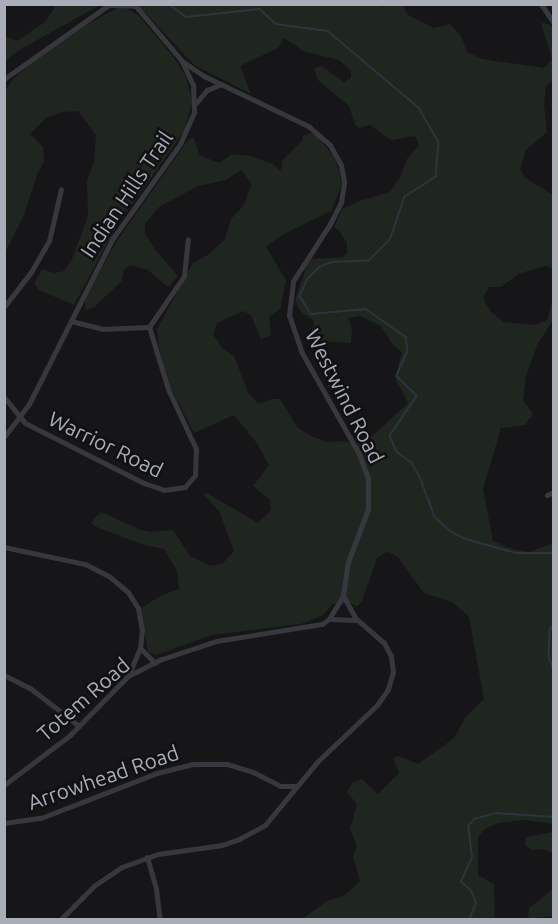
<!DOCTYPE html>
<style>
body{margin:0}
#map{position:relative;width:558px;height:924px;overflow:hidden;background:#161618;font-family:Ubuntu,sans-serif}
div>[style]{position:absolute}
.green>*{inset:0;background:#1e261f}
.stream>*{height:1.5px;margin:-0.75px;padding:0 0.75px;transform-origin:0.75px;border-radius:0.75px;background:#2c353c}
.minor>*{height:5px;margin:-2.5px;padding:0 2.5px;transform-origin:2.5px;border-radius:2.5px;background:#37383d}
span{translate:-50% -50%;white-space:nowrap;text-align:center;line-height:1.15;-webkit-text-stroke:5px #111113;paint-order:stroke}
.street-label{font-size:21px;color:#a8adb8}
.frame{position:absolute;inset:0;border:6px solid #a8adb8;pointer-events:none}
</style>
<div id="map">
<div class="green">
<div style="clip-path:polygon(368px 4px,383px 7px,385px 5px,403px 5px,408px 15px,434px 28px,450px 24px,461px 36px,467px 52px,482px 59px,544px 68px,552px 59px,541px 23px,549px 24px,553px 29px,553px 80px,546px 86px,544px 105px,547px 132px,526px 150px,520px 169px,525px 178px,553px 195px,553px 268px,545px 266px,518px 274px,501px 287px,489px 287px,483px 298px,491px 312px,504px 322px,536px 325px,547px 320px,554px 296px,553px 320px,537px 345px,526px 377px,523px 400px,533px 414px,525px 425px,501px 428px,483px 489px,493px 541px,512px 549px,529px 552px,554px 543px,553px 824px,524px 820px,498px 823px,485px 829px,478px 837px,478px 875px,494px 884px,495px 919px,302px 919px,327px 901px,345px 895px,360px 881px,353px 856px,357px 846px,350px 829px,357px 805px,347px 791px,353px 782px,362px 779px,378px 794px,399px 773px,393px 758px,399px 756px,418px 764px,454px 738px,465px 718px,484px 699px,469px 617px,452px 602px,424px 593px,398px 557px,387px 552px,377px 558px,362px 601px,357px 606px,350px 603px,333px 604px,323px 615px,301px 624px,212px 635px,156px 655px,148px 652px,141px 608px,162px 595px,179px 589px,177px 571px,164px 549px,141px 544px,94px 526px,91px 522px,101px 512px,141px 530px,152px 532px,173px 530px,190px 556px,210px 566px,223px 563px,234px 551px,219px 511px,203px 494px,207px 493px,258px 523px,271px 510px,270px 500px,253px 486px,269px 465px,256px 442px,234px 415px,194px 433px,169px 384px,159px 348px,157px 329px,193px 263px,208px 255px,225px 239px,231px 219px,243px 206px,252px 184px,241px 170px,226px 180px,198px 186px,159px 207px,145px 224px,145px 233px,156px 251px,178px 276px,168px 287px,148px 270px,130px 265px,124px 270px,121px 282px,94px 307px,86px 310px,84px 298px,119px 238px,188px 140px,194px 137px,199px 155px,219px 163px,232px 154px,250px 156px,273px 164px,281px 171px,282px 161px,303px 140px,303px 136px,310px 133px,315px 134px,334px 157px,340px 173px,341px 186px,331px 211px,280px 236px,266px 247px,286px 280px,280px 309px,269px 317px,271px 335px,261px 339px,251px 315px,243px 311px,217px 323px,213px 334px,223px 349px,234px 356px,248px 392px,258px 404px,272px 399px,280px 399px,297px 427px,311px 436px,327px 442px,340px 441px,362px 445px,408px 403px,395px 378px,402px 353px,392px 344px,381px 326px,360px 316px,348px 318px,352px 328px,351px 343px,307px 340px,314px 326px,313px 320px,301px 312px,295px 300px,309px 259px,343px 257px,347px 253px,347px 243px,340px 232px,334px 227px,342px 209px,359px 201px,390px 192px,400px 178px,407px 159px,419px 145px,415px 136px,391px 140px,370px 125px,359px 128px,355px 125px,349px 106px,318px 80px,314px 68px,322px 66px,344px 82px,351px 78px,351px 71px,339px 60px,305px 52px,284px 38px,278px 48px,240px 66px,251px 94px,194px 65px,138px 5px)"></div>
<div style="clip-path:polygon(56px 5px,100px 5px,14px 53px,5px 63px,5px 36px,17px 41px,45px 22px)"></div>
<div style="clip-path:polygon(119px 7px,130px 10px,138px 15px,175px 59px,186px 77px,192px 101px,185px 130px,116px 227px,74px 305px,39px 290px,34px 284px,42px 269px,54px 273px,64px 271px,72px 259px,88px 216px,87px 181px,94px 162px,96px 135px,78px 111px,62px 112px,46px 118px,30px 134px,43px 147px,44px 162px,38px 172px,23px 217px,5px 253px,5px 91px,12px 80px,32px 62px,86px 25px)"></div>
<div style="clip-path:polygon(553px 832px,553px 853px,542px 849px,532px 850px,525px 846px,526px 837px)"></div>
<div style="clip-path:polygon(553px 889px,553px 916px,528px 919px,529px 908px)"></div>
</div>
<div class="stream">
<div style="left:169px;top:4px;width:21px;rotate:37deg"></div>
<div style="left:186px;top:17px;width:74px;rotate:-6.2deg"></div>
<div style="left:260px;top:9px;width:22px;rotate:43deg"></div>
<div style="left:276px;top:24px;width:52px;rotate:7.7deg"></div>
<div style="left:328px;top:31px;width:119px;rotate:40.2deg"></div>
<div style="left:419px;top:108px;width:39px;rotate:60deg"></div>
<div style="left:439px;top:142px;width:35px;rotate:95deg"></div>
<div style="left:436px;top:177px;width:37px;rotate:147deg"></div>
<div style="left:405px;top:197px;width:46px;rotate:109.2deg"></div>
<div style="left:390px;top:240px;width:30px;rotate:135deg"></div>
<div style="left:369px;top:261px;width:35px;rotate:178deg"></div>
<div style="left:334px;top:262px;width:15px;rotate:160deg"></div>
<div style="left:320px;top:267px;width:17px;rotate:135deg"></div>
<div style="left:308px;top:279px;width:19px;rotate:115deg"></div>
<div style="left:300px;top:296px;width:21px;rotate:59deg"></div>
<div style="left:311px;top:314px;width:55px;rotate:-5.2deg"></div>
<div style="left:366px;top:309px;width:49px;rotate:35deg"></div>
<div style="left:406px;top:337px;width:14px;rotate:82deg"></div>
<div style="left:408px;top:351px;width:27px;rotate:114deg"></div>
<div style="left:397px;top:376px;width:28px;rotate:45deg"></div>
<div style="left:417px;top:396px;width:48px;rotate:124deg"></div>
<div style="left:390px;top:436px;width:17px;rotate:66deg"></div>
<div style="left:397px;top:452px;width:19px;rotate:36deg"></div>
<div style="left:412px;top:463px;width:18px;rotate:61deg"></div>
<div style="left:421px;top:479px;width:40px;rotate:69.8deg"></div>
<div style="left:435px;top:517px;width:21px;rotate:43deg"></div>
<div style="left:450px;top:531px;width:18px;rotate:27deg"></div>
<div style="left:466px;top:539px;width:52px;rotate:15.6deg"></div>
<div style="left:516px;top:553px;width:38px"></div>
<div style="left:554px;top:625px;width:6px;rotate:129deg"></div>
<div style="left:550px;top:630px;width:27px;rotate:92deg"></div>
<div style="left:549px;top:657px;width:14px;rotate:69deg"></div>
<div style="left:469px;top:920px;width:18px;rotate:-68deg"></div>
<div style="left:476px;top:903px;width:13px;rotate:-113deg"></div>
<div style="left:471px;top:891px;width:13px;rotate:-138deg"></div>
<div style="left:461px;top:882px;width:27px;rotate:-66deg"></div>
<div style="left:472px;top:857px;width:31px;rotate:-97deg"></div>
<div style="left:468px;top:826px;width:9px;rotate:-49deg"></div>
<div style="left:474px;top:819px;width:24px;rotate:-15deg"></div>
<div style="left:497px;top:813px;width:57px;rotate:4deg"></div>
</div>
<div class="minor">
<div style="left:541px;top:4px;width:23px;rotate:56deg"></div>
<div style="left:110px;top:5px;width:25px;rotate:2deg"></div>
<div style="left:4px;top:79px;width:130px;rotate:-35.3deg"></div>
<div style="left:196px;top:103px;width:17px;rotate:-50deg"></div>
<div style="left:207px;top:90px;width:15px;rotate:-23deg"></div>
<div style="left:4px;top:307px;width:44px;rotate:-52.4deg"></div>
<div style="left:31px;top:272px;width:36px;rotate:-60deg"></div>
<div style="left:49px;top:241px;width:53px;rotate:-77deg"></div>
<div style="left:71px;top:321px;width:32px;rotate:14deg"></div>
<div style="left:102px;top:329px;width:47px;rotate:-2.4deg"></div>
<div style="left:149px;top:327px;width:62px;rotate:-55.5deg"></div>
<div style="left:184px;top:276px;width:37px;rotate:-84deg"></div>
<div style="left:4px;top:397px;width:33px;rotate:51deg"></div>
<div style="left:25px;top:423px;width:133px;rotate:26.8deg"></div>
<div style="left:144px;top:483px;width:21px;rotate:19deg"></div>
<div style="left:164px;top:490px;width:21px;rotate:-8deg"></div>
<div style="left:185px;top:487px;width:16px;rotate:-50deg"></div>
<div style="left:195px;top:475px;width:26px;rotate:-88deg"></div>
<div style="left:196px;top:449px;width:66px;rotate:-115deg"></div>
<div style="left:168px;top:389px;width:65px;rotate:-107deg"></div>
<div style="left:4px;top:437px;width:41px;rotate:-52.9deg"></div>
<div style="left:29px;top:404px;width:186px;rotate:-63.2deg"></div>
<div style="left:113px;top:238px;width:115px;rotate:-54.5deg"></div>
<div style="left:180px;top:144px;width:35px;rotate:-66deg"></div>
<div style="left:194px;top:112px;width:27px;rotate:-92deg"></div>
<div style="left:193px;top:85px;width:26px;rotate:-115deg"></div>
<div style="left:182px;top:61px;width:75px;rotate:-130.1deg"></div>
<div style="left:547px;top:495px;width:8px;rotate:-23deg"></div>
<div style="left:4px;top:547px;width:83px;rotate:11.9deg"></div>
<div style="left:85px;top:564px;width:28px;rotate:27deg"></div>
<div style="left:110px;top:577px;width:23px;rotate:40deg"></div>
<div style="left:128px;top:592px;width:19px;rotate:58deg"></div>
<div style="left:138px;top:608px;width:22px;rotate:80deg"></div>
<div style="left:142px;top:630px;width:18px;rotate:96deg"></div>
<div style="left:140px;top:648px;width:30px;rotate:113deg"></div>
<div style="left:329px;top:619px;width:27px;rotate:2deg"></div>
<div style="left:140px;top:648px;width:21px;rotate:45deg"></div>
<div style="left:4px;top:675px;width:29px;rotate:27deg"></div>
<div style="left:30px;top:688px;width:62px;rotate:37.8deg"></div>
<div style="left:4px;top:785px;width:83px;rotate:-37.1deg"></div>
<div style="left:70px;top:735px;width:83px;rotate:-45.5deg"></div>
<div style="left:128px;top:676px;width:38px;rotate:-27deg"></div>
<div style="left:162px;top:659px;width:57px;rotate:-18.4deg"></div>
<div style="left:216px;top:641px;width:107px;rotate:-9.1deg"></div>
<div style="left:322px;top:624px;width:9px;rotate:-36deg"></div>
<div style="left:329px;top:619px;width:27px;rotate:-59deg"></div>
<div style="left:4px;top:823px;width:37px;rotate:-8deg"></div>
<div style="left:41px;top:818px;width:124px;rotate:-21.2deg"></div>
<div style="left:157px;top:773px;width:36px;rotate:-14deg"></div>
<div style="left:192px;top:764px;width:35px"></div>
<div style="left:227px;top:764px;width:27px;rotate:17deg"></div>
<div style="left:253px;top:772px;width:30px;rotate:27deg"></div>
<div style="left:280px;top:786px;width:16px"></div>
<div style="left:147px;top:857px;width:33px;rotate:74deg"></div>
<div style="left:156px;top:889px;width:31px;rotate:83deg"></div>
<div style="left:60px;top:920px;width:49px;rotate:-45deg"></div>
<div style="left:95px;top:885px;width:32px;rotate:-34deg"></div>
<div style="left:122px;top:867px;width:38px;rotate:-20deg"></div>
<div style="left:158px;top:854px;width:65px;rotate:-8deg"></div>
<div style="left:222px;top:845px;width:18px;rotate:-19deg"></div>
<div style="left:239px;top:839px;width:30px;rotate:-28deg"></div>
<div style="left:265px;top:825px;width:83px;rotate:-50.4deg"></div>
<div style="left:318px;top:761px;width:81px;rotate:-43.5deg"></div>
<div style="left:377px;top:705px;width:19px;rotate:-55deg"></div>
<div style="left:388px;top:689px;width:18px;rotate:-74deg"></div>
<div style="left:393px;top:672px;width:16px;rotate:-97deg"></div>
<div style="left:391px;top:656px;width:15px;rotate:-118deg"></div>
<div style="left:384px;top:643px;width:37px;rotate:-139deg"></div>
<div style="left:356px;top:619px;width:26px;rotate:-119deg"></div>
<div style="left:343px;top:596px;width:34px;rotate:-82deg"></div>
<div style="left:348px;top:562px;width:57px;rotate:-69.3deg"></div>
<div style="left:368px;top:509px;width:31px;rotate:-90deg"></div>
<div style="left:368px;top:478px;width:28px;rotate:-111deg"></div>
<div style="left:358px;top:452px;width:114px;rotate:-119.5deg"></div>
<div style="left:302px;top:353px;width:40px;rotate:-108.9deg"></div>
<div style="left:289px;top:315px;width:34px;rotate:-83deg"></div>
<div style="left:293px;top:281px;width:68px;rotate:-57deg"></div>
<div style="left:330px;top:224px;width:25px;rotate:-63deg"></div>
<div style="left:341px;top:202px;width:20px;rotate:-81deg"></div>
<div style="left:344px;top:182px;width:17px;rotate:-100deg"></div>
<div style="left:341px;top:165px;width:23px;rotate:-119deg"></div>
<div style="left:330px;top:145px;width:29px;rotate:-139deg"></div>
<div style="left:308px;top:126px;width:115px;rotate:-154.3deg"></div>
<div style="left:204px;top:76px;width:27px;rotate:-146deg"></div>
</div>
<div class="street-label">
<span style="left:126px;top:194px;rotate:-56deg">Indian Hills Trail</span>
<span style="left:345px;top:396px;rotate:63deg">Westwind Road</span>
<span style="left:106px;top:444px;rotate:26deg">Warrior Road</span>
<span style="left:83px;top:699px;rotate:-41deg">Totem Road</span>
<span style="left:103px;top:777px;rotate:-19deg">Arrowhead Road</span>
</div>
<div class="frame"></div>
</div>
